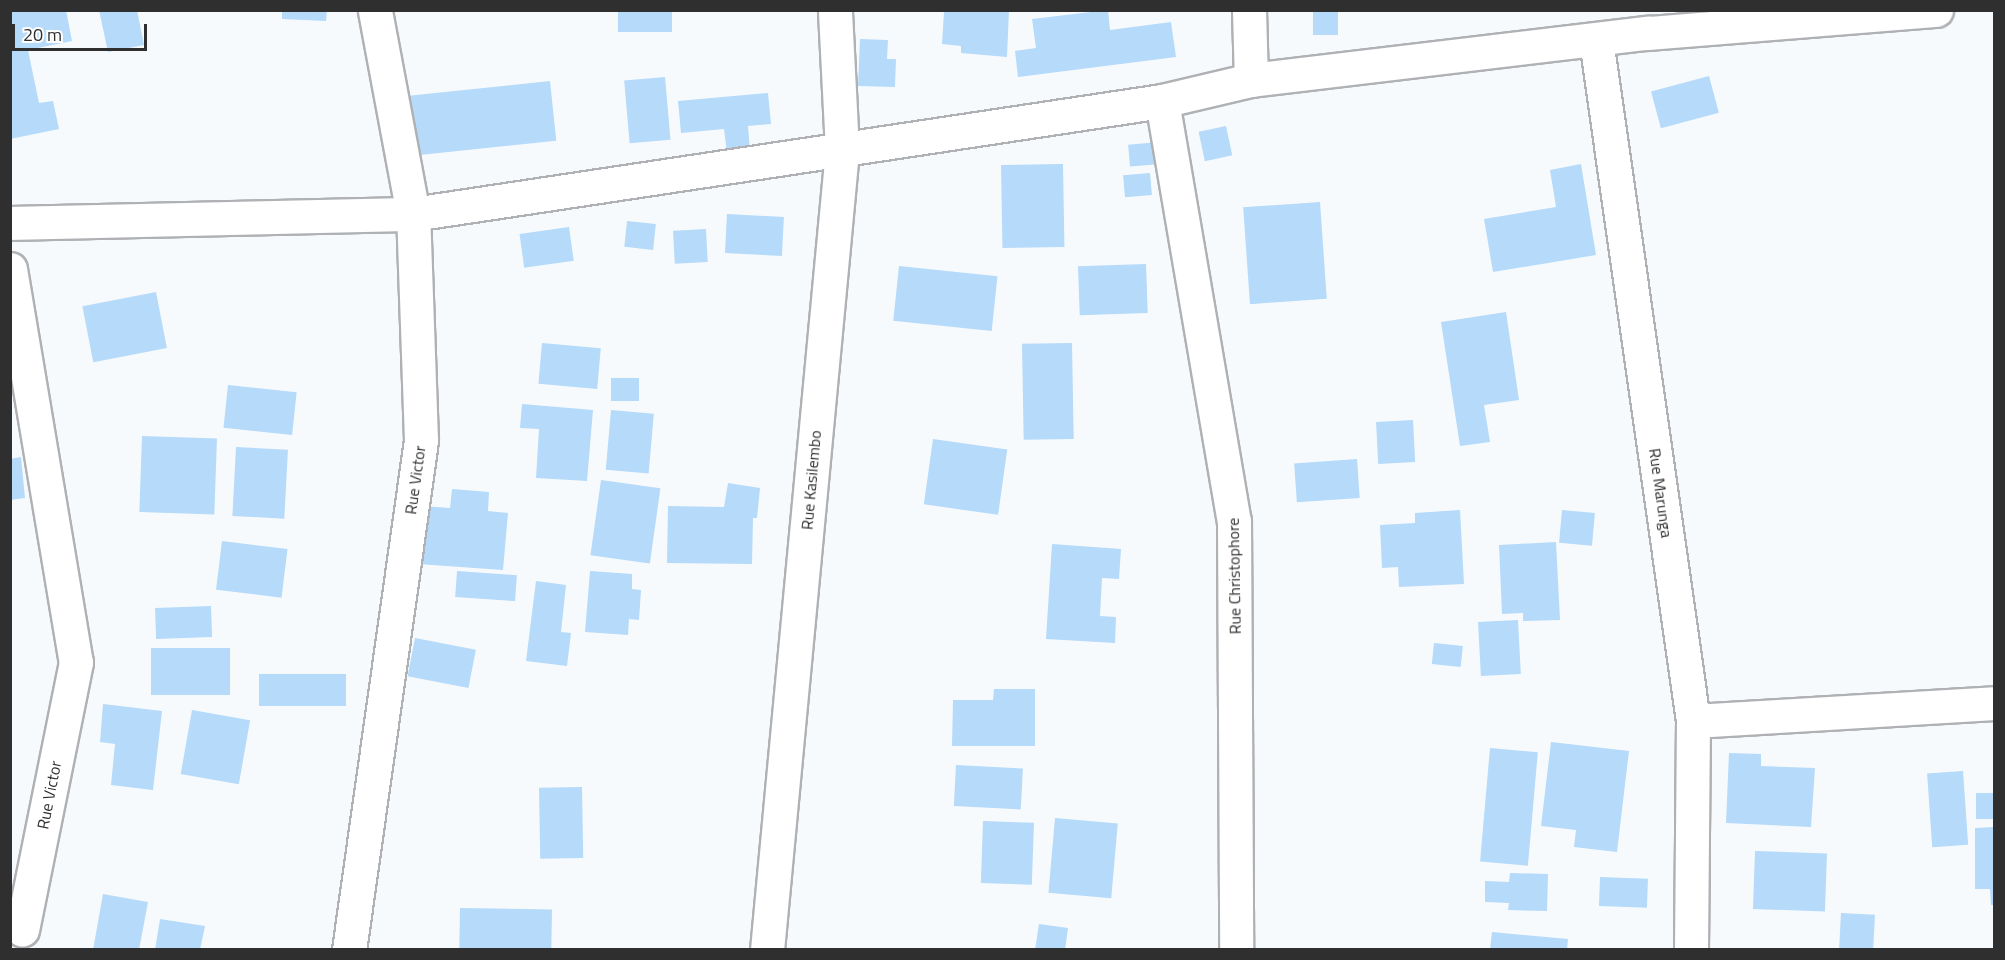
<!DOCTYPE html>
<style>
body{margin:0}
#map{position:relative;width:2005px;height:960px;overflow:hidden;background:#f7fafc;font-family:"Titillium Web",sans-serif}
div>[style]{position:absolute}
.building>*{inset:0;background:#b5dafa;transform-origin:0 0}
.roads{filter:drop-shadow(2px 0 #afb1b4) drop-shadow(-2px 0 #afb1b4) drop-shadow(0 2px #afb1b4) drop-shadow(0 -2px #afb1b4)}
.minor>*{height:33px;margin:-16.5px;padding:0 16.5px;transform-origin:16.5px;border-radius:16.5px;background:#fff}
span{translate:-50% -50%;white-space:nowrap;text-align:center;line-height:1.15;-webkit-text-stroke:4.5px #fff;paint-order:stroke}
.street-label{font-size:16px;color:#2f2f30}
.frame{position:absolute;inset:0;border:12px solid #2f2f30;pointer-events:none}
.scale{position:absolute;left:12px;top:24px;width:135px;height:27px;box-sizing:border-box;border:3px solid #2f2f30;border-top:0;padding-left:8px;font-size:18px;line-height:21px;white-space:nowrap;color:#2f2f30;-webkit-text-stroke:4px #fff;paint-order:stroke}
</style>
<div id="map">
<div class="building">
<div style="clip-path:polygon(10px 10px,66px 10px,72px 41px,28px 50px,39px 103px,53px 101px,59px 129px,10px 139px)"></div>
<div style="clip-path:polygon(99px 10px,137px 10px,144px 45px,108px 52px)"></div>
<div style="clip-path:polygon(282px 10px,327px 10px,326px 21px,282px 19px)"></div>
<div style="left:618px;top:10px;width:54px;height:22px"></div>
<div style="clip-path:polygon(965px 10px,1009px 10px,1007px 57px,961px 53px,961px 46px,942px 44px,944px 12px)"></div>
<div style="clip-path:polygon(1108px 10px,1110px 30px,1171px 22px,1176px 57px,1018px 77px,1015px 51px,1036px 48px,1032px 19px)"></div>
<div style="left:1313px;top:10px;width:25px;height:25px"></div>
<div style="clip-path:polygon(860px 39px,888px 40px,887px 59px,896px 59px,895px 87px,858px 86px)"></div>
<div style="left:1709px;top:76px;width:38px;height:60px;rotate:75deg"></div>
<div style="left:665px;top:77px;width:63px;height:41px;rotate:85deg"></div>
<div style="left:550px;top:81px;width:60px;height:171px;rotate:84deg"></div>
<div style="clip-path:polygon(768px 93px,771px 124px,748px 126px,750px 150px,727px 153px,724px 129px,681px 133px,678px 101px)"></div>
<div style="left:1226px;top:126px;width:30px;height:28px;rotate:78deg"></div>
<div style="left:1159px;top:142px;width:22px;height:31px;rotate:85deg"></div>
<div style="left:1063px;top:164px;width:83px;height:62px;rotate:89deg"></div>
<div style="clip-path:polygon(1581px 164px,1596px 255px,1493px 272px,1484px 219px,1556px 207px,1550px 170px)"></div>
<div style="left:1150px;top:173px;width:22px;height:27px;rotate:85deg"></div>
<div style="left:1320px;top:202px;width:97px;height:77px;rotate:86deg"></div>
<div style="left:727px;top:214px;width:57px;height:39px;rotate:3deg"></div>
<div style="left:627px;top:221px;width:29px;height:26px;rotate:6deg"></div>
<div style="left:569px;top:227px;width:34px;height:50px;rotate:82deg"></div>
<div style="left:706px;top:229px;width:33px;height:33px;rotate:87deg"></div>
<div style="left:1146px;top:264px;width:49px;height:68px;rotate:88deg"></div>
<div style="left:899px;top:266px;width:99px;height:55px;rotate:6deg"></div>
<div style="left:156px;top:292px;width:57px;height:75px;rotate:79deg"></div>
<div style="clip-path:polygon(1506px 312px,1519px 400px,1484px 405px,1490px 442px,1460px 446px,1441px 322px)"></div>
<div style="left:542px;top:343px;width:59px;height:41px;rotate:5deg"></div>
<div style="left:1072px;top:343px;width:96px;height:50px;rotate:89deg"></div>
<div style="left:611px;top:378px;width:28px;height:23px"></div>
<div style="left:228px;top:385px;width:69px;height:43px;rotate:6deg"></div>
<div style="clip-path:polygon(522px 404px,593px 410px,587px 481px,536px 478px,539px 429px,520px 428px)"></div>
<div style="left:611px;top:410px;width:43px;height:60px;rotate:5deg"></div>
<div style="left:1413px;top:420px;width:42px;height:37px;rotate:87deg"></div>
<div style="left:142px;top:436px;width:75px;height:76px;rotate:2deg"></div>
<div style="left:933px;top:439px;width:75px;height:66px;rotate:8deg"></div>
<div style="left:236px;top:447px;width:52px;height:69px;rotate:3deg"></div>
<div style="clip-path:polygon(21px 457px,25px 498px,10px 500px,10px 459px)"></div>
<div style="left:1357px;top:459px;width:39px;height:63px;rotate:86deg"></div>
<div style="left:601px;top:480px;width:60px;height:76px;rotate:8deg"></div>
<div style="clip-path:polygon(728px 483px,760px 488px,757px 518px,753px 518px,752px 564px,667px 563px,668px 506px,724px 507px)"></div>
<div style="clip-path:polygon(452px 489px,489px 492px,488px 511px,508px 513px,503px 570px,418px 564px,423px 506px,450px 508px)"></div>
<div style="clip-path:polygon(1460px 510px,1464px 584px,1399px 587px,1398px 567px,1382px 568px,1380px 525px,1415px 523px,1415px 513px)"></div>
<div style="left:1562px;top:510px;width:33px;height:33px;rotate:5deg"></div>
<div style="left:222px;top:541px;width:66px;height:49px;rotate:7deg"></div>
<div style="clip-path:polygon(1556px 542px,1560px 620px,1523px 621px,1523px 613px,1502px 614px,1499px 545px)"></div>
<div style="clip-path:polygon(1052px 544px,1121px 549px,1119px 579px,1102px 578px,1100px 616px,1116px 617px,1115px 643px,1046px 639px)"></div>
<div style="left:457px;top:571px;width:60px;height:26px;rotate:4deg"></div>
<div style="clip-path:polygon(590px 571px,632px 574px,632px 589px,641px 590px,639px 620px,629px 619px,628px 635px,585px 632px)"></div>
<div style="clip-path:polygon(536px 581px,566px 585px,561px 632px,571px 633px,567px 666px,526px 661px)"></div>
<div style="left:211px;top:606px;width:31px;height:56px;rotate:88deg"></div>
<div style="left:1518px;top:620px;width:54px;height:40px;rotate:87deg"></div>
<div style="left:415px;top:638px;width:62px;height:39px;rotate:11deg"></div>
<div style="left:1434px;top:643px;width:29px;height:21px;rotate:6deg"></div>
<div style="left:151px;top:648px;width:79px;height:47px"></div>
<div style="left:259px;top:674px;width:87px;height:32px"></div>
<div style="clip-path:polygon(994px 689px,1035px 689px,1035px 746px,952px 746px,953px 700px,993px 700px)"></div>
<div style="clip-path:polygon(103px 704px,162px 711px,153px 790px,111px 785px,115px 744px,100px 742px)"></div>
<div style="left:192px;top:710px;width:59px;height:65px;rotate:10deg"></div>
<div style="clip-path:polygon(1551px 742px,1629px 751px,1617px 852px,1574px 847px,1576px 830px,1541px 826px)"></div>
<div style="left:1490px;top:748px;width:48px;height:114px;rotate:5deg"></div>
<div style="clip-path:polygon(1729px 753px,1761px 754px,1761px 766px,1815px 768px,1811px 827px,1726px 823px)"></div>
<div style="left:956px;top:765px;width:67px;height:41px;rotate:3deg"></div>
<div style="left:1963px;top:771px;width:74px;height:36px;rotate:86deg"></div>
<div style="left:582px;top:787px;width:71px;height:43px;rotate:89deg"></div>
<div style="left:1976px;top:793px;width:18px;height:26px"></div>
<div style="left:1055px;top:818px;width:63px;height:75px;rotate:5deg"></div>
<div style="left:983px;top:821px;width:51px;height:62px;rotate:2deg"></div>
<div style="clip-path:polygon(1994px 827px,1994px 905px,1991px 905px,1990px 889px,1975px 889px,1975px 828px)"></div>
<div style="left:1755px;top:851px;width:72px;height:58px;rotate:2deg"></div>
<div style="clip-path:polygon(1510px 873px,1548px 874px,1547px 911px,1508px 910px,1509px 903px,1485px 902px,1485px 881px,1509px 882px)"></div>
<div style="left:1600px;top:877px;width:48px;height:29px;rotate:2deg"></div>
<div style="clip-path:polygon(103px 894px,148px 902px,139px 950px,93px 950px)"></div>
<div style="left:460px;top:908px;width:92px;height:42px;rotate:1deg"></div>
<div style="left:1841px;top:913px;width:34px;height:37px;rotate:3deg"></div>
<div style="clip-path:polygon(160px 919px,205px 926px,200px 950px,155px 950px)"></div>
<div style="clip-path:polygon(1039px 924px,1068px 928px,1065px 950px,1035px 950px)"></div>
<div style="clip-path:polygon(1492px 932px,1568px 939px,1567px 950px,1490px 950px)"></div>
</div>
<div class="roads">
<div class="minor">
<div style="left:1249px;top:10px;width:70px;rotate:88.4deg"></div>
<div style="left:1596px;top:40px;width:688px;rotate:81.89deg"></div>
<div style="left:1693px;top:721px;width:229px;rotate:90.5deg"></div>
<div style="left:1162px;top:101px;width:426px;rotate:80.3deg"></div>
<div style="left:1234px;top:521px;width:429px;rotate:89.7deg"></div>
<div style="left:10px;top:223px;width:403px;rotate:-1.3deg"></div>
<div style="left:413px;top:214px;width:757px;rotate:-8.58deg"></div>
<div style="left:1162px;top:101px;width:91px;rotate:-13.3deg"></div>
<div style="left:1251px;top:80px;width:400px;rotate:-6.8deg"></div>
<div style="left:1648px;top:33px;width:289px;rotate:-4.6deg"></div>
<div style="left:10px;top:269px;width:399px;rotate:80.5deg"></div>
<div style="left:76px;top:662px;width:273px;rotate:101.4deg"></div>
<div style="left:1693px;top:721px;width:302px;rotate:-3.4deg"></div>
<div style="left:349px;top:950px;width:515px;rotate:-81.96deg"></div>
<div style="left:421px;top:440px;width:226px;rotate:-92deg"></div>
<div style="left:413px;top:214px;width:208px;rotate:-100.6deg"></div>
<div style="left:767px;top:950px;width:804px;rotate:-84.64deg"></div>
<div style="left:842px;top:150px;width:140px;rotate:-92.9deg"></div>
</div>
</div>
<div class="street-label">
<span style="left:415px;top:480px;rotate:-82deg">Rue Victor</span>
<span style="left:811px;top:480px;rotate:-85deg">Rue Kasilembo</span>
<span style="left:1661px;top:493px;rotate:82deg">Rue Marunga</span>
<span style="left:1234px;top:576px;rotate:-91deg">Rue Christophore</span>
<span style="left:49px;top:795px;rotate:-79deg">Rue Victor</span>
</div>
<div class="frame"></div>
<div class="scale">20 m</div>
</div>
